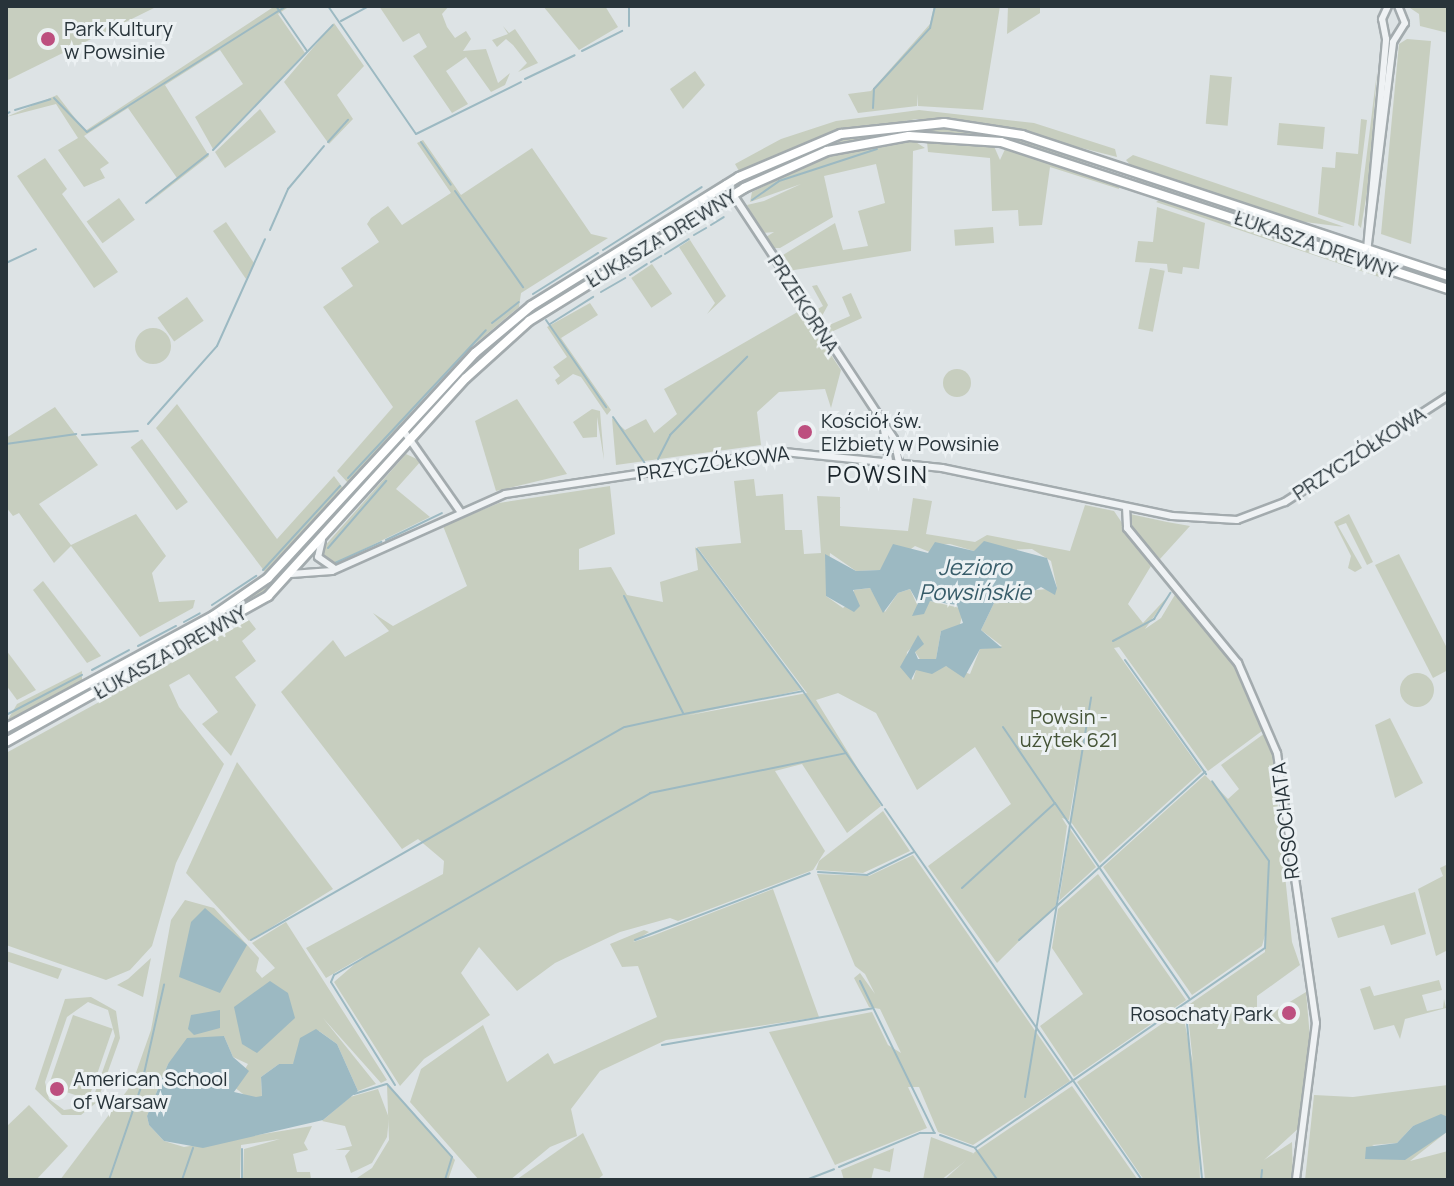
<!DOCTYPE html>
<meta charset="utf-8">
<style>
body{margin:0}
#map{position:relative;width:1454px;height:1186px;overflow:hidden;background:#dde3e5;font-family:Manrope,sans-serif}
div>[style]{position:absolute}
.green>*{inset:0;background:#c7cebf;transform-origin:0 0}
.round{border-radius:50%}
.water>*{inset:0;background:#9cb9c2}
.stream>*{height:2px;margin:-1px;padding:0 1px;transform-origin:1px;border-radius:1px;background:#9cb9c2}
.roads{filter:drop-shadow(2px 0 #a3abae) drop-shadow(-2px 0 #a3abae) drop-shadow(0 2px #a3abae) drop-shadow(0 -2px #a3abae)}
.minor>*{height:6px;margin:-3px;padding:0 3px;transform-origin:3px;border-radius:3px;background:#eff2f4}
.major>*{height:8px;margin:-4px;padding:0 4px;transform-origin:4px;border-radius:4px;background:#fff}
.dots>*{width:22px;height:22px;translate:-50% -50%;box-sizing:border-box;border:4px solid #ecf1f3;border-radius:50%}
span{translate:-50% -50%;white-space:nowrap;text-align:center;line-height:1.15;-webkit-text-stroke:6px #ecf1f3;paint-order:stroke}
.poi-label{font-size:20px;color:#28343a}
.left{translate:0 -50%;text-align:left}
.right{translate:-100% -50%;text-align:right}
.street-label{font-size:20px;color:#28343a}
.park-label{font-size:20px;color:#455437}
.water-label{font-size:22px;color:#375c69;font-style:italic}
.quarter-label{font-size:24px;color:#1b252b;letter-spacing:2px}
.frame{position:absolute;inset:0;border:8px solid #28343a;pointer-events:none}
</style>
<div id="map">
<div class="green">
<div style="clip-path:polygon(6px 6px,158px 6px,6px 81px)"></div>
<div style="clip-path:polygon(275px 6px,290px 6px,278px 14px,305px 53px,213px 149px,195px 117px,243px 84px,220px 50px,165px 85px,209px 156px,145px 206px,177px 178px,128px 108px,84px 136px,109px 163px,100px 169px,105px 178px,84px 187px,58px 150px,78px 138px,56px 104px,6px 117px,57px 95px,85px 131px)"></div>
<div style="clip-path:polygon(379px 6px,449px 6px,442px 14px,447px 27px,455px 38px,466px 31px,471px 39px,463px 51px,486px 49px,498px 83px,510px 73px,505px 85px,491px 92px,466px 57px,446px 71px,468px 104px,452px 113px,413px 56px,427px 47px,419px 33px,403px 42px)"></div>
<div style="clip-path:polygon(543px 6px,605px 6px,618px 27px,579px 50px)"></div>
<div style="clip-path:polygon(934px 6px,1000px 6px,983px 110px,918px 106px,918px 94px,917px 106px,858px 113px,848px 94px,871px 91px,930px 24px)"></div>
<div style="clip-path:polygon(1008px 6px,1040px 6px,1040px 13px,1007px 34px)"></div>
<div style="clip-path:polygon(1407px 6px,1448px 6px,1448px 33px,1420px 26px,1419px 14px)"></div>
<div style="clip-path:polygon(334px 23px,364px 66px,337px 95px,353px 119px,329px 144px,284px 82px)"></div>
<div style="clip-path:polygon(503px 26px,509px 33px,515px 29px,538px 63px,518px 72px,527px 63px,513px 45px,506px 39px,497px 47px,492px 40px,508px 34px)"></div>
<div style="clip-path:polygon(1407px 39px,1431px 41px,1411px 244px,1381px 234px,1399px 44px)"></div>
<div style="clip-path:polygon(695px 71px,705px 85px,683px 109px,670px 89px)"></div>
<div style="clip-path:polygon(1377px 72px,1369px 180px,1361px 228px,1358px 225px)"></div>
<div style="left:1210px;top:75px;width:22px;height:49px;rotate:5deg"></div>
<div style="clip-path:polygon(260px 109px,276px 132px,225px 168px,215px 152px)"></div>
<div style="clip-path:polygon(919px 110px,1034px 123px,1115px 149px,1117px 157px,992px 125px,917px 119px,823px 135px,739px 171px,735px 164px,781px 139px,836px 121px)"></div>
<div style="clip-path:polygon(1361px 119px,1367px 120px,1354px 226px,1318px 214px,1322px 167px,1335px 168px,1336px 152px,1358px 154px)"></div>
<div style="left:1279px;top:123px;width:46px;height:22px;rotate:5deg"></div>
<div style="clip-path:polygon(936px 126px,1008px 134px,1132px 176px,989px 136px,917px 132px,841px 144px,743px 180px,833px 140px)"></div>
<div style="clip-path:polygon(911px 139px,925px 148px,913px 151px,911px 251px,788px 271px,783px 255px,835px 223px,843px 250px,868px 246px,858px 211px,885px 203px,876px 164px,824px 176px,833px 217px,780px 248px,773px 248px,766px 237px,774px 232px,763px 233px,747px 205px,764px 201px,801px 184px,750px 202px,752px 192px,830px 154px)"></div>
<div style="clip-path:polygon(423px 140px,461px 195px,532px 148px,591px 234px,608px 238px,521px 293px,519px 307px,463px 354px,348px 483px,337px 471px,393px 407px,323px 307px,353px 286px,341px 268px,379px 242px,367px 224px,371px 218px,388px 206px,402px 225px,451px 193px,417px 143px)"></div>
<div style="clip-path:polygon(927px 142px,993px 144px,1000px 160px,1006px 147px,1118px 183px,1119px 189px,1050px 167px,1042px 225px,1019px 226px,1018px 210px,992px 211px,990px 158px,928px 152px)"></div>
<div style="clip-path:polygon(1133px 155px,1339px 225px,1344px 227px,1297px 221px,1131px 166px,1126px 160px)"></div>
<div style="clip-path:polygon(45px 158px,67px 189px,62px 194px,118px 272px,94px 288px,17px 176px)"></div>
<div style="clip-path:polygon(1137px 176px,1357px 249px,1357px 251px,1136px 180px)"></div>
<div style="clip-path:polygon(715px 197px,546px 306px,414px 425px,466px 366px,541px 302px)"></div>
<div style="left:119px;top:198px;width:27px;height:40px;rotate:54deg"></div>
<div style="clip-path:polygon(1161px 199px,1373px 267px,1385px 279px,1156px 202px)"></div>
<div style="clip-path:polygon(1157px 207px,1205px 223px,1199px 269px,1183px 267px,1182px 274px,1168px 272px,1167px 264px,1135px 262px,1138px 241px,1153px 242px)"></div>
<div style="clip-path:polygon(226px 222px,254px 263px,246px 279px,213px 231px)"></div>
<div style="left:993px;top:227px;width:16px;height:39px;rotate:86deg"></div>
<div style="clip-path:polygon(690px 240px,726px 296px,707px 314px,715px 303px,679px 247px)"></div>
<div style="left:652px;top:264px;width:36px;height:25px;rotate:56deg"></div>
<div style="left:1150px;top:268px;width:15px;height:62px;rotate:11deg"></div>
<div style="clip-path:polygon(817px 285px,828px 305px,822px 316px,827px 326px,850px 316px,842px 297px,851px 293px,862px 318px,829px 333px,814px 311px,823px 306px,812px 286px)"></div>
<div style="left:187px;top:297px;width:29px;height:36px;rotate:55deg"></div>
<div style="clip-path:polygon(590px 303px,598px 315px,561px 338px,611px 410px,607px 415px,581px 377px,573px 374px,558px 385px,555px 380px,560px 376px,553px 367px,567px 357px,547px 327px)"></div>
<div style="clip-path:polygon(801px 310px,841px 370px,831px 408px,825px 389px,779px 392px,757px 412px,761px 445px,616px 465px,612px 418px,625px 430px,646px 419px,654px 433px,677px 414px,664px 389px)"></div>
<div class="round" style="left:135px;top:328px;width:36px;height:36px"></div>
<div class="round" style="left:943px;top:369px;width:28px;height:28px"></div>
<div style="clip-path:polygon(517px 399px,567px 474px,496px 491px,475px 421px)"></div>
<div style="clip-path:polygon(177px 404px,277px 539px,334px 476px,343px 488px,265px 572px,156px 428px)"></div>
<div style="clip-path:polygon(55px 407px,98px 465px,39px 504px,71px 545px,136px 514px,166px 556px,152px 573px,159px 602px,195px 600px,193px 608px,140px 637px,71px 546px,54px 563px,19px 513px,13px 516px,6px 507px,6px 438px)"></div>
<div style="clip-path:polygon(592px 409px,600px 411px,604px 460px,597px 417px,597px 437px,583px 438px,573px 422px)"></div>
<div style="left:142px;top:439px;width:78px;height:14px;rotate:54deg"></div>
<div style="clip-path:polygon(398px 442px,271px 590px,6px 737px,6px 731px,252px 595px)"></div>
<div style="clip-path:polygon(406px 454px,421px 461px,396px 489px,430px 517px,331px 565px,321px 556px,323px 548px)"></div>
<div style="clip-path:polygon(evenodd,754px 479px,756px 496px,783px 494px,785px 530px,802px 530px,804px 554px,821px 553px,817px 496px,840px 497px,840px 526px,908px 531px,913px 498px,932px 501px,926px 534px,975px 542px,987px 535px,1070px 551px,1085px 505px,1114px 511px,1151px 566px,1128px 604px,1143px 623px,1171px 593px,1145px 629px,1161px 618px,1176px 593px,1229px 656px,1266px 728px,1208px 771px,1119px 647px,1114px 648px,1202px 771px,1100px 863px,1071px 822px,1077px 772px,1069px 820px,1062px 818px,1067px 826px,1056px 905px,997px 963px,928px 866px,1011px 804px,975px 747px,917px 790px,876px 713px,838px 693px,816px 700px,881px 806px,847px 833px,802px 764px,775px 771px,825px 851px,813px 870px,678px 921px,670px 918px,620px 932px,555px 963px,517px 991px,479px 947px,461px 973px,490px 1015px,424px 1059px,400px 1086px,334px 982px,364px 956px,326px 978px,306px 948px,443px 874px,444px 861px,418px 839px,402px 849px,281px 692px,333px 640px,345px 657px,389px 631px,373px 613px,393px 626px,467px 586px,443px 526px,499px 503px,610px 486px,615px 534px,579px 549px,579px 570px,611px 567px,627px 595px,663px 602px,660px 582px,698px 570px,695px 547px,801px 690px,685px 716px,807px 693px,697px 547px,741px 543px,734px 481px,754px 479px,950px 544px,974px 551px,1032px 549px,1051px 561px,1057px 588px,1027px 591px,1017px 601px,995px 601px,981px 630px,1002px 646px,980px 649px,970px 674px,946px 666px,916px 670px,913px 680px,905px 671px,907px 652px,912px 647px,921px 661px,936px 659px,941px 631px,959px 628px,964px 609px,930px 601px,912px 614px,919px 609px,910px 589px,898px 593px,885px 612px,870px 588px,854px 590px,853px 600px,843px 608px,826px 596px,830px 553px,856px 571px,881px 570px,915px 546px,932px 553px,934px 545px,950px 544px)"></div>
<div style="clip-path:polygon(1130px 514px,1167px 522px,1190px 526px,1160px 559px,1130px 528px)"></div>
<div style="clip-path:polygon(1349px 514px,1373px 562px,1367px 565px,1346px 523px,1338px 526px,1362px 568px,1355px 572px,1348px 568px,1351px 556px,1334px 522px)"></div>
<div style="clip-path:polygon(1399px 554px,1448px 650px,1448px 670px,1433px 678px,1375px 565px)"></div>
<div style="clip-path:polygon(43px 581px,101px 656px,87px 663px,33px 590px)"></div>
<div style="clip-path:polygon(249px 620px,256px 629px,242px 641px,256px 661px,235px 677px,256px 705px,231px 756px,202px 724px,218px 712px,189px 674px,169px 685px,179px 707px,224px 764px,176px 863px,152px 946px,130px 970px,106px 980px,6px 945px,6px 753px)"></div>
<div style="clip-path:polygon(6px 650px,36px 690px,17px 700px,6px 685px)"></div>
<div style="clip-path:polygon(82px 671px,82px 681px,6px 723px,17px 704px)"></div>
<div class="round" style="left:1400px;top:673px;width:34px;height:34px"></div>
<div style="clip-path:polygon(1390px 718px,1423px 783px,1395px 798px,1375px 725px)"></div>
<div style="clip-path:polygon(1265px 733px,1271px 742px,1292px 942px,1300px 965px,1257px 996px,1257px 1022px,1306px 992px,1311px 1049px,1301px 1126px,1264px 1160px,1292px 1142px,1293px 1180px,1205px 1180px,1198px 1114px,1200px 1180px,1144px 1180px,1077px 1082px,1182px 1010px,1193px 1063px,1187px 1006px,1265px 952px,1265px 935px,1262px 946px,1192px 995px,1103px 867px,1205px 775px,1228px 799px,1239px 789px,1221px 765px)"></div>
<div style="clip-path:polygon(237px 762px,333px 889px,249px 941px,186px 873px)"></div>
<div style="clip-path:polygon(883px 811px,910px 851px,863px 873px,816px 870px,819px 861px)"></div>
<div style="clip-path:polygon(1070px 829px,1096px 867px,1059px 901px)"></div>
<div style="clip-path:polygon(913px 855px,1070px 1081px,973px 1145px,938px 1132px,919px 1087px,908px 1087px,927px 1128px,835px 1165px,769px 1032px,872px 1012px,888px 1045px,901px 1053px,880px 1009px,869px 1007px,854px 978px,860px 973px,875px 994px,865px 974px,855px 966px,817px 874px,869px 876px)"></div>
<div style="clip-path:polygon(1448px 864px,1448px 950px,1436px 956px,1418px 889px,1443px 876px,1440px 868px)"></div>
<div style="clip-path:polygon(1098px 874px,1186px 1000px,1074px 1077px,1040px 1026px,1083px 994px,1052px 948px,1058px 909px)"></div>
<div style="clip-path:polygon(773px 889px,819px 1017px,666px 1040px,600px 1071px,571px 1109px,577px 1136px,550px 1147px,510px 1180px,479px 1180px,410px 1102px,421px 1069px,483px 1025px,507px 1082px,548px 1053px,554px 1064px,657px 1017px,638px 966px,622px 967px,610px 944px,644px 930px,649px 932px,633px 942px,652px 936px)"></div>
<div style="clip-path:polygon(1415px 892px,1426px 934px,1391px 945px,1384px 925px,1338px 938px,1331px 918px)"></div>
<div style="clip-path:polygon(185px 900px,214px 908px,259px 958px,256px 971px,262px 978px,275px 968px,252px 943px,286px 922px,387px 1080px,381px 1083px,323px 1018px,376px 1084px,358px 1091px,337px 1044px,319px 1031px,293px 1064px,279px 1064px,261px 1077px,262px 1097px,247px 1097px,234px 1087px,248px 1064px,233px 1057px,224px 1036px,179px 1053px,168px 1064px,147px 1116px,149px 1125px,164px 1141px,184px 1147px,312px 1126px,304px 1143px,308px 1150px,293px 1154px,297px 1172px,310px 1172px,311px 1179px,243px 1180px,244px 1149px,280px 1139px,241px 1145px,240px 1180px,60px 1180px,132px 1084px,151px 1030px,171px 920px)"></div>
<div style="clip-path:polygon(6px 951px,62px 969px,58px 979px,6px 961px)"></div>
<div style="clip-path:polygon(151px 958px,143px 997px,117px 985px,128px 979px)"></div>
<div style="clip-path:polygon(1439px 980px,1442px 990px,1422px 995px,1427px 1011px,1443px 1008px,1444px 999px,1446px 1008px,1405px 1019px,1400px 1039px,1394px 1025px,1374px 1030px,1360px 989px,1370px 986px,1374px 996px)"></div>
<div style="clip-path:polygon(evenodd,91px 997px,116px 1011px,120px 1038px,97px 1102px,81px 1115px,62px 1115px,35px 1089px,65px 999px,91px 997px,88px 1002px,108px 1010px,115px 1036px,93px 1098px,84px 1107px,64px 1110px,49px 1099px,45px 1082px,67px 1017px,88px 1002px)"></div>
<div style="left:73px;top:1015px;width:42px;height:75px;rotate:19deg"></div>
<div style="clip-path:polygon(387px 1085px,455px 1160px,448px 1180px,354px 1180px,372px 1168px,389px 1140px)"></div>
<div style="clip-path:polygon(1448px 1085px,1448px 1117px,1413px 1126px,1397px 1143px,1372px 1145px,1404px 1160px,1420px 1147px,1448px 1131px,1410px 1161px,1448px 1151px,1448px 1180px,1305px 1180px,1314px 1095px,1353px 1097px)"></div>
<div style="clip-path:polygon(1072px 1086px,1138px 1180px,944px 1180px,976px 1151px)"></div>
<div style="clip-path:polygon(378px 1089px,389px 1118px,387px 1137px,372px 1163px,351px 1173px,345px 1156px,350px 1150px,335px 1150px,352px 1146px,345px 1126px,322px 1121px,350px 1097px)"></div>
<div style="clip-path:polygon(29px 1105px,68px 1146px,36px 1180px,6px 1180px,6px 1127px)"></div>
<div style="clip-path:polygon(583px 1133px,603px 1175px,597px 1180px,516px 1180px)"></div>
<div style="clip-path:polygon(931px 1137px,973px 1153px,972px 1156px,941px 1180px,923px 1180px)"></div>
<div style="clip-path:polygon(894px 1148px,890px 1172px,874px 1168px,871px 1180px,844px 1180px,841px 1170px)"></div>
</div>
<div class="water">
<div style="clip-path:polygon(984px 541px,1047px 558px,1057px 588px,1055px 595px,1041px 587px,1014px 603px,995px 601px,981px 630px,1002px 648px,980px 649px,964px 678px,946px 666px,932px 674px,916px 670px,911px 680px,900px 667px,918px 635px,924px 644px,915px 652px,918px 659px,936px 659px,941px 631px,963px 623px,957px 605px,930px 601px,924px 614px,912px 616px,918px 603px,910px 589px,898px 593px,883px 613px,870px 588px,853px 590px,860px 606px,854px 612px,826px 596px,825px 554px,856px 571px,880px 570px,893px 544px,928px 553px,935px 542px,974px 551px)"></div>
<div style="clip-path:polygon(205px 908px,247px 945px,220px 993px,179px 977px,191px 922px)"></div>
<div style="clip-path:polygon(270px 981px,288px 993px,295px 1018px,257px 1053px,242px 1044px,234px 1007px)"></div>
<div style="clip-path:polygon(220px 1010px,220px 1028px,194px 1035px,188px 1029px,191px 1015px)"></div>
<div style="clip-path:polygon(316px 1029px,337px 1044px,358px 1091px,323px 1120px,203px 1148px,164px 1141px,149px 1125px,147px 1116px,168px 1064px,187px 1038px,224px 1036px,233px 1057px,249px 1071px,234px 1092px,256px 1097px,262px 1096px,261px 1077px,279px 1064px,293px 1064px,300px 1038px)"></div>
<div style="clip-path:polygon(1441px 1114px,1448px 1117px,1447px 1132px,1405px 1160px,1365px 1159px,1366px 1147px,1397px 1143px,1413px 1126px)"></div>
</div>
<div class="stream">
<div style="left:276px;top:6px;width:55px;rotate:55.4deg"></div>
<div style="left:328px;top:6px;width:155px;rotate:55.5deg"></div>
<div style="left:416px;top:134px;width:117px;rotate:-26.3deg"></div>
<div style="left:629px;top:6px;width:20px;rotate:90deg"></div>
<div style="left:341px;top:21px;width:32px;rotate:-28deg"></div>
<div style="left:582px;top:51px;width:45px;rotate:-26.6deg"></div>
<div style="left:525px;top:79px;width:55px;rotate:-25.6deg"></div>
<div style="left:54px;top:98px;width:47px;rotate:45.9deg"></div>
<div style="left:87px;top:132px;width:236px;rotate:-32.3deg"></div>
<div style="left:873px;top:108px;width:19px;rotate:-87deg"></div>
<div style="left:874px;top:89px;width:83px;rotate:-47.4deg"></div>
<div style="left:930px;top:28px;width:23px;rotate:-77deg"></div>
<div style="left:15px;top:110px;width:37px;rotate:-17deg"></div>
<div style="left:6px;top:114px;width:4px;rotate:-27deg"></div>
<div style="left:328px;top:142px;width:30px;rotate:-48deg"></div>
<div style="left:421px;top:142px;width:52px;rotate:55.1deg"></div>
<div style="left:213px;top:150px;width:173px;rotate:-46.2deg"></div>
<div style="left:455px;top:191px;width:118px;rotate:54.7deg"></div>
<div style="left:752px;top:200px;width:33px;rotate:-35deg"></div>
<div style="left:779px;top:181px;width:103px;rotate:-18.1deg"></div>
<div style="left:146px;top:203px;width:79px;rotate:-38.3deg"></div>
<div style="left:711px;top:225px;width:15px;rotate:-32deg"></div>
<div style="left:270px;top:230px;width:45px;rotate:-66.3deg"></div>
<div style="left:288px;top:189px;width:56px;rotate:-50.1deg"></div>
<div style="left:694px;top:235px;width:14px;rotate:-30deg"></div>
<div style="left:603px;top:250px;width:117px;rotate:-32.5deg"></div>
<div style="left:665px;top:254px;width:28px;rotate:-32deg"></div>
<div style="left:651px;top:262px;width:12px;rotate:-31deg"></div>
<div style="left:6px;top:263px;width:33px;rotate:-25deg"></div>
<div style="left:630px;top:275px;width:20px;rotate:-33deg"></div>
<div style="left:601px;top:292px;width:28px;rotate:-30deg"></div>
<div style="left:533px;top:294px;width:77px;rotate:-32.2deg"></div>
<div style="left:546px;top:320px;width:106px;rotate:55.4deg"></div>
<div style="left:492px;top:323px;width:34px;rotate:-38deg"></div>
<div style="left:550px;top:324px;width:51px;rotate:-32.1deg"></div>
<div style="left:613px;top:417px;width:55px;rotate:55.4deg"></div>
<div style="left:148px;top:424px;width:104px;rotate:-48.5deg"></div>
<div style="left:217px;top:346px;width:117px;rotate:-65.8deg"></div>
<div style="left:82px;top:435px;width:56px;rotate:-4.1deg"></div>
<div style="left:6px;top:444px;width:71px;rotate:-8.1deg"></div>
<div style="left:658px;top:459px;width:27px;rotate:-63deg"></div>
<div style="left:670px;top:435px;width:110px;rotate:-45.4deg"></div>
<div style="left:348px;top:478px;width:202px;rotate:-47deg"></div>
<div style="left:386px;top:540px;width:62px;rotate:-25.7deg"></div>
<div style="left:328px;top:548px;width:89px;rotate:-49.1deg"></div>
<div style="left:697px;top:549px;width:177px;rotate:53.3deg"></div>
<div style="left:335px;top:563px;width:51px;rotate:-24.5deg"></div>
<div style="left:263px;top:570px;width:114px;rotate:-47.5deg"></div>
<div style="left:624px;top:596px;width:131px;rotate:63.2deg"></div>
<div style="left:212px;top:605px;width:53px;rotate:-33.4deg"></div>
<div style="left:184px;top:622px;width:18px;rotate:-29deg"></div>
<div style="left:1113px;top:641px;width:47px;rotate:-28.2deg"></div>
<div style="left:1154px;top:619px;width:31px;rotate:-58deg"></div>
<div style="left:138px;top:646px;width:43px;rotate:-27.8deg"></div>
<div style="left:1125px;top:660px;width:140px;rotate:54.6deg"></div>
<div style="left:92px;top:670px;width:42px;rotate:-28.4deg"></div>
<div style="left:6px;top:715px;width:86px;rotate:-27.8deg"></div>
<div style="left:1003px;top:727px;width:91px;rotate:55.8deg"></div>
<div style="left:885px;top:809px;width:451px;rotate:55.3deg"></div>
<div style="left:818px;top:872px;width:49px;rotate:3.5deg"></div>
<div style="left:867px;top:875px;width:52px;rotate:-26.1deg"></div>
<div style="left:962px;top:888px;width:126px;rotate:-42.4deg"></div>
<div style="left:1055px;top:803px;width:237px;rotate:55.5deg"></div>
<div style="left:251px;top:940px;width:430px;rotate:-29.7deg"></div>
<div style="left:625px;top:727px;width:60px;rotate:-12.4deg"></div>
<div style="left:684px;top:714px;width:121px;rotate:-10.9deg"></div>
<div style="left:803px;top:691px;width:139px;rotate:55.3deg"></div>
<div style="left:635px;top:940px;width:187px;rotate:-20.9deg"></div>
<div style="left:1019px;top:940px;width:251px;rotate:-42.1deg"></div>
<div style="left:860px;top:981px;width:168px;rotate:63.9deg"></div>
<div style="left:1187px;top:1023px;width:158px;rotate:84.5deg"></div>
<div style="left:662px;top:1045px;width:214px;rotate:-9.9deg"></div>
<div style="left:395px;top:1085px;width:121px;rotate:-121.9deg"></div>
<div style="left:331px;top:982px;width:8px;rotate:-67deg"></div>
<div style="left:334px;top:975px;width:365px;rotate:-29.9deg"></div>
<div style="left:650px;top:793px;width:200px;rotate:-11.5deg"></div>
<div style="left:354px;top:1094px;width:34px;rotate:-17deg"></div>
<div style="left:387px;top:1084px;width:98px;rotate:48.3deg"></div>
<div style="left:452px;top:1157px;width:24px;rotate:107deg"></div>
<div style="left:1025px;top:1097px;width:405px;rotate:-80.6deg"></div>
<div style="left:940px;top:1135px;width:37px;rotate:20deg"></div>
<div style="left:975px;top:1148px;width:39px;rotate:55deg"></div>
<div style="left:975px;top:1148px;width:352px;rotate:-34.6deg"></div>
<div style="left:1265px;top:948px;width:87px;rotate:-87.4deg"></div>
<div style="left:1269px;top:861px;width:98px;rotate:-125.5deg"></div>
<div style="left:242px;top:1149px;width:31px;rotate:90deg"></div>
<div style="left:839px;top:1167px;width:88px;rotate:-22.8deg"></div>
<div style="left:920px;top:1133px;width:15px"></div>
<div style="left:109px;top:1180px;width:98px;rotate:-71deg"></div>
<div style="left:141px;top:1087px;width:105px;rotate:-77.3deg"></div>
<div style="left:182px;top:1180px;width:34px;rotate:-71deg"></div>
<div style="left:806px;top:1180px;width:30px;rotate:-21deg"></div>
<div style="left:1261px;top:1180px;width:10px;rotate:-84deg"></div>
</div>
<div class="roads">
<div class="minor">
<div style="left:726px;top:184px;width:305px;rotate:56.6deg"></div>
<div style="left:894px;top:439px;width:24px;rotate:78deg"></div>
<div style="left:1366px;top:260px;width:220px;rotate:-82.9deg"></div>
<div style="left:1393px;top:42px;width:22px;rotate:-58deg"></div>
<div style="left:1405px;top:23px;width:18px;rotate:-112deg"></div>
<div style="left:1366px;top:260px;width:222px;rotate:-84.8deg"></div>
<div style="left:1386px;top:39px;width:20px;rotate:-101deg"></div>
<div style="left:1382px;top:19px;width:14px;rotate:-65deg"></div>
<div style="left:884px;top:429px;width:31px;rotate:81deg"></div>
<div style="left:403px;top:430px;width:99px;rotate:54.9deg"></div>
<div style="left:1126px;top:507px;width:21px;rotate:87deg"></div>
<div style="left:1127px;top:528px;width:175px;rotate:50.6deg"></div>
<div style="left:1238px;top:663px;width:98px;rotate:66.6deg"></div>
<div style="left:1277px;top:753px;width:273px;rotate:81.8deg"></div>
<div style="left:1316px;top:1023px;width:158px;rotate:97.3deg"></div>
<div style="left:322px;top:540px;width:17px;rotate:103deg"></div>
<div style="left:318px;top:557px;width:19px;rotate:35deg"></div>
<div style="left:291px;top:574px;width:41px;rotate:-4.2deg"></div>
<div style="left:332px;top:571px;width:189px;rotate:-24deg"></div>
<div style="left:505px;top:494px;width:282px;rotate:-8.6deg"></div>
<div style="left:784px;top:452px;width:159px;rotate:5.8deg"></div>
<div style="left:942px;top:468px;width:235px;rotate:11.8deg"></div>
<div style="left:1172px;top:516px;width:65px;rotate:3.5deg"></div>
<div style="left:1237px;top:520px;width:51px;rotate:-20.6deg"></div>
<div style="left:1285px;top:502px;width:194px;rotate:-33deg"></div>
</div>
<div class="major">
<div style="left:6px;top:728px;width:235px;rotate:-28.4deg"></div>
<div style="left:213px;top:616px;width:67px;rotate:-34.6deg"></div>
<div style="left:268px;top:578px;width:306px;rotate:-47.4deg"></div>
<div style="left:475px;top:353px;width:73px;rotate:-40deg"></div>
<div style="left:531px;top:306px;width:245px;rotate:-31.8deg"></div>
<div style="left:739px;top:177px;width:111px;rotate:-22.9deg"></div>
<div style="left:841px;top:134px;width:104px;rotate:-6.1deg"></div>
<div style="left:944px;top:123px;width:79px;rotate:8.7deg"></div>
<div style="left:1022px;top:135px;width:449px;rotate:18.3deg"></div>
<div style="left:6px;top:742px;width:300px;rotate:-29.1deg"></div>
<div style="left:268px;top:596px;width:294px;rotate:-47.8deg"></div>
<div style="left:466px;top:378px;width:85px;rotate:-42.1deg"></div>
<div style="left:529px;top:321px;width:253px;rotate:-31.7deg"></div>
<div style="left:744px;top:188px;width:91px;rotate:-24deg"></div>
<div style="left:827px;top:151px;width:83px;rotate:-10.4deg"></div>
<div style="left:909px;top:136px;width:92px;rotate:3.7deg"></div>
<div style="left:1001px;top:142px;width:471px;rotate:18.2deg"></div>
</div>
</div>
<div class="dots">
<div style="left:48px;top:39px;background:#bd4f7f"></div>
<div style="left:805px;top:432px;background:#bd4f7f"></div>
<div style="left:1289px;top:1013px;background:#bd4f7f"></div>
<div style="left:57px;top:1089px;background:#bd4f7f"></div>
</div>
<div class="poi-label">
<span class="left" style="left:64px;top:40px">Park Kultury<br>w Powsinie</span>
<span class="left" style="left:821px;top:432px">Kościół św.<br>Elżbiety w Powsinie</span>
<span class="right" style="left:1273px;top:1013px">Rosochaty Park</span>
<span class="left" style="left:73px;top:1090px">American School<br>of Warsaw</span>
</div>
<div class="street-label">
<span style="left:661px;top:238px;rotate:-31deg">ŁUKASZA DREWNY</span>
<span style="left:1316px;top:244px;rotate:19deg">ŁUKASZA DREWNY</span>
<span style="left:804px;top:304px;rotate:57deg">PRZEKORNA</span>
<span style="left:1359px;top:453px;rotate:-33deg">PRZYCZÓŁKOWA</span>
<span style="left:713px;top:463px;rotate:-8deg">PRZYCZÓŁKOWA</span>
<span style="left:170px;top:652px;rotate:-29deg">ŁUKASZA DREWNY</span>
<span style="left:1285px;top:821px;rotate:-97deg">ROSOCHATA</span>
</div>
<div class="park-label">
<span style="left:1069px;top:728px">Powsin -<br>użytek 621</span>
</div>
<div class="water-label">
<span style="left:975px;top:580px">Jezioro<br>Powsińskie</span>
</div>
<div class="quarter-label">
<span style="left:878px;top:474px">POWSIN</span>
</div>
<div class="frame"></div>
</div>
